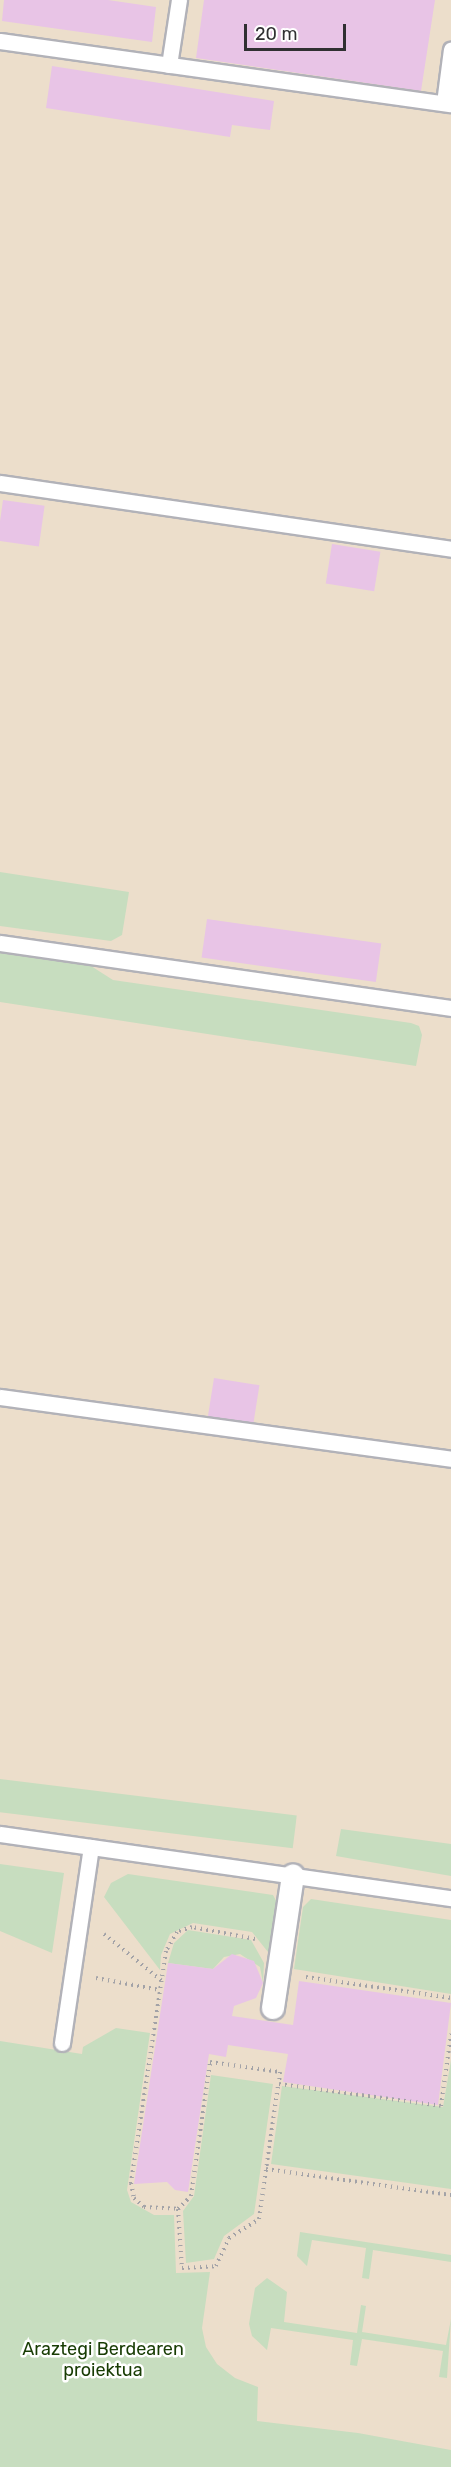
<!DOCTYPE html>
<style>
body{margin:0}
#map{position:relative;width:451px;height:2467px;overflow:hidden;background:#e9eaf0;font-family:Rubik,sans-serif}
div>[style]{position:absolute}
.industrial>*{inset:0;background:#ecdecb;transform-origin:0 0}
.green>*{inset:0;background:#c7ddbf;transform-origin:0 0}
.building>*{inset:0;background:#e8c4e6;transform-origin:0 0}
.path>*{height:4px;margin-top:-2px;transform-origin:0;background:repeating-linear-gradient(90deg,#a2a2a7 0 1.5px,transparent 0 6px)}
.roads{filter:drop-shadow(2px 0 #b2b2b8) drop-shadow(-2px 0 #b2b2b8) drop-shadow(0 2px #b2b2b8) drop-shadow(0 -2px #b2b2b8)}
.service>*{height:15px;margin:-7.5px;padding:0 7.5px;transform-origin:7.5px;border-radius:7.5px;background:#fff}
.pedestrian>*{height:22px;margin:-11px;padding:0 11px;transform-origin:11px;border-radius:11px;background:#fff}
span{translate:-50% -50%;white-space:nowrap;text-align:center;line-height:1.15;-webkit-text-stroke:5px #fff;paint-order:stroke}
.park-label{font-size:18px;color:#183c04}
.scale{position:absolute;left:244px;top:24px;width:102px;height:27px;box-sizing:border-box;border:3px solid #303032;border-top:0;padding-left:8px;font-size:18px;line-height:21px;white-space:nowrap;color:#303032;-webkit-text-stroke:4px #fff;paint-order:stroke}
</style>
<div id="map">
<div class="industrial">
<div style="left:0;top:0;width:451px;height:2467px"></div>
</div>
<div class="green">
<div style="clip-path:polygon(0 872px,129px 892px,122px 935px,111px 941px,0 926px)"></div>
<div style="clip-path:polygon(0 953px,91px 966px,113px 980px,411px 1023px,419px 1026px,422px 1035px,416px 1066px,0 1002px)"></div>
<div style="left:0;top:1779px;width:299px;height:33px;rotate:7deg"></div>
<div style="clip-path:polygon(341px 1829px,451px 1844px,451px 1876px,336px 1856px)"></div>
<div style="clip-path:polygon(0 1864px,64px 1873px,52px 1953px,0 1931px)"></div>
<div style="clip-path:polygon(128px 1874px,273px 1895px,279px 1906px,272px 1957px,252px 1932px,193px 1923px,170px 1934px,161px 1955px,160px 1970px,104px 1897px,111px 1883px)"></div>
<div style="clip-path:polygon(311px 1899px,451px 1920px,451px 1994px,294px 1969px,303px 1907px)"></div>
<div style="clip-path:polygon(188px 1930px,251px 1940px,264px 1963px,263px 1983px,260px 1967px,240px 1954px,224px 1957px,213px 1969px,168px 1963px,174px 1943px)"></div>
<div style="clip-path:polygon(116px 2028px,150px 2033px,127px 2190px,131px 2202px,154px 2215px,174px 2215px,176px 2273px,210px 2272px,202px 2328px,206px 2347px,217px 2364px,235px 2378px,258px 2387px,257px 2421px,358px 2433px,451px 2450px,451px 2467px,0 2467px,0 2041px,82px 2054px,83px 2047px)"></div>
<div style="clip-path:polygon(451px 2060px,451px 2189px,271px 2164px,282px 2086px,443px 2107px)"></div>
<div style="clip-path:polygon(211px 2075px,273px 2084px,254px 2214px,224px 2236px,214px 2259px,186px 2263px,183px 2211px,194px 2196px)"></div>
<div style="clip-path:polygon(300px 2232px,451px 2255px,451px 2262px,373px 2250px,369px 2279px,362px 2278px,366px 2248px,312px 2240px,307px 2266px,297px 2256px)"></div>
<div style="clip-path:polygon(267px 2278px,287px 2292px,284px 2322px,357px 2333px,361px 2305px,366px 2306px,362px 2332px,446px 2345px,451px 2319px,447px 2378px,439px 2377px,443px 2351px,362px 2339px,357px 2366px,350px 2365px,353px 2340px,271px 2328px,267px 2350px,252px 2336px,249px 2324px,255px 2288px)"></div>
</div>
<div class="building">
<div style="clip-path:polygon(4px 0,108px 0,156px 7px,152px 42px,2px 21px)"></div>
<div style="clip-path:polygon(204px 0,435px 0,421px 91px,196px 58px)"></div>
<div style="clip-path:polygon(52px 66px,274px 101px,270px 130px,232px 125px,230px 137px,46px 108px)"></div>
<div style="left:3px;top:500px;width:42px;height:41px;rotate:8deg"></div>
<div style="left:332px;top:544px;width:49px;height:40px;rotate:9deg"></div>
<div style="left:207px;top:919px;width:176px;height:39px;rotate:8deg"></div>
<div style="left:214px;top:1378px;width:46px;height:44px;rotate:9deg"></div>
<div style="clip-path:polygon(232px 1954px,254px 1961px,263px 1983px,256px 1998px,234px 2006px,232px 2016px,293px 2025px,299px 1981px,451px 2003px,438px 2105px,283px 2082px,288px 2054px,228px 2045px,226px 2057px,209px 2054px,188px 2192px,175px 2190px,167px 2182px,134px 2184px,168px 1963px,213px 1969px)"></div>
</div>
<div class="path">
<div style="left:104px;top:1934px;width:75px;rotate:39deg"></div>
<div style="left:255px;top:1939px;width:64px;rotate:-169.2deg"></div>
<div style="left:192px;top:1927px;width:16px;rotate:162deg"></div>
<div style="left:177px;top:1932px;width:22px;rotate:120deg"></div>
<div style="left:166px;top:1951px;width:235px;rotate:98.6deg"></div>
<div style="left:131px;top:2183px;width:15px;rotate:79deg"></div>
<div style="left:134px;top:2198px;width:13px;rotate:42deg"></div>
<div style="left:144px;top:2207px;width:34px;rotate:3deg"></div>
<div style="left:178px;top:2209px;width:18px;rotate:-45deg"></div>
<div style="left:191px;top:2196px;width:135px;rotate:-81.9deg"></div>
<div style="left:210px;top:2062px;width:71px;rotate:8.1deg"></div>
<div style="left:280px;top:2072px;width:12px;rotate:95deg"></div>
<div style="left:279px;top:2084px;width:163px;rotate:7.7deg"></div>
<div style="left:441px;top:2106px;width:73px;rotate:-82.1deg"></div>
<div style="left:306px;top:1977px;width:147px;rotate:8.2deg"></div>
<div style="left:96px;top:1978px;width:65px;rotate:10.6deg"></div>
<div style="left:266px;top:2169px;width:187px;rotate:8deg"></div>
<div style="left:178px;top:2209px;width:59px;rotate:86.1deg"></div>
<div style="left:182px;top:2268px;width:34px;rotate:-3deg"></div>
<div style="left:216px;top:2266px;width:31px;rotate:-65deg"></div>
<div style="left:229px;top:2238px;width:36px;rotate:-32deg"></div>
<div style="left:259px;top:2219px;width:134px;rotate:-81.9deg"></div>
</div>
<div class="roads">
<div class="service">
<div style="left:0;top:41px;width:455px;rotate:8deg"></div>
<div style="left:169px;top:65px;width:66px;rotate:-81.3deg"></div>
<div style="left:444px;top:103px;width:54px;rotate:-82.6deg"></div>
<div style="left:0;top:483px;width:456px;rotate:8.3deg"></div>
<div style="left:0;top:943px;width:456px;rotate:8.2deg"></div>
<div style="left:0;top:1397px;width:455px;rotate:7.8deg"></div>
<div style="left:0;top:1834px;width:456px;rotate:8.1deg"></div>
<div style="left:62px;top:2043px;width:198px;rotate:-81.6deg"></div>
</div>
<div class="pedestrian">
<div style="left:273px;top:2008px;width:134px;rotate:-81.4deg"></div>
</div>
</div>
<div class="park-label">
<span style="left:103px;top:2360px">Araztegi Berdearen<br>proiektua</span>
</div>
<div class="scale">20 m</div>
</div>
